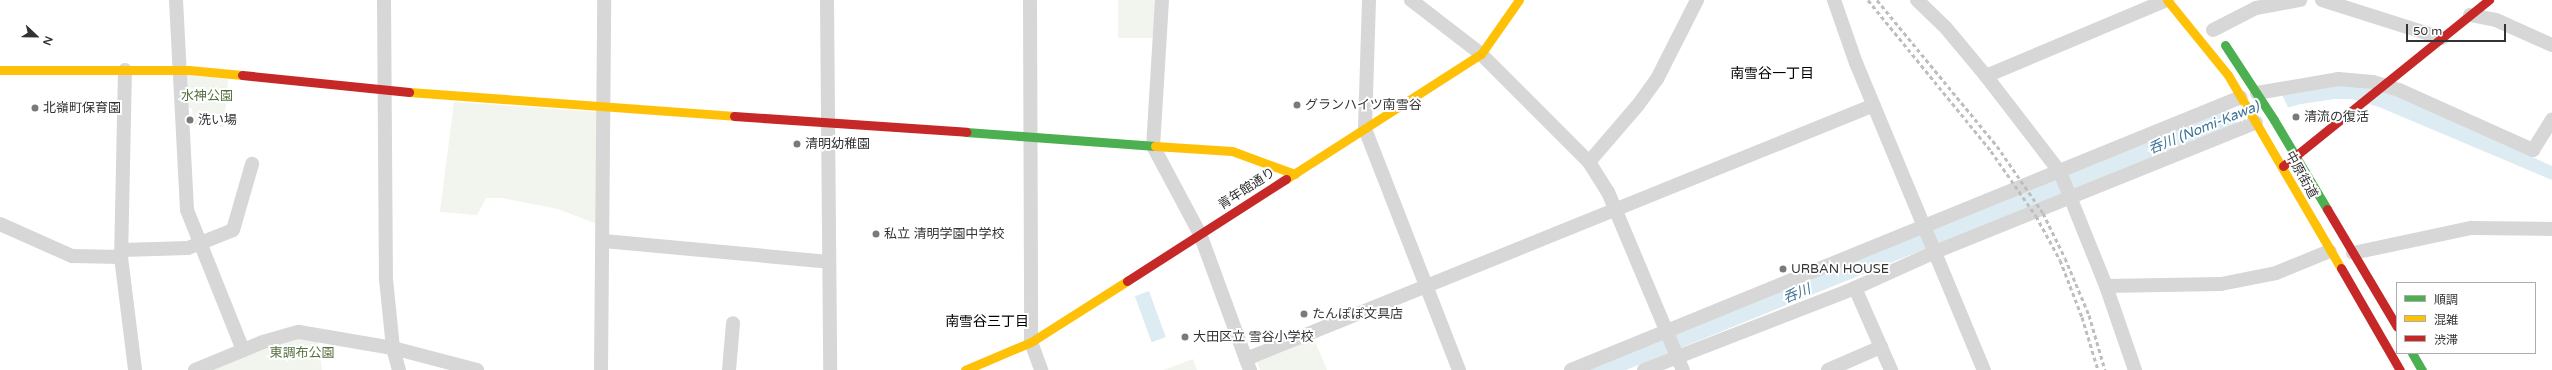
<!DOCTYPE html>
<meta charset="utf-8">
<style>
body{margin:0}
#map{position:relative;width:2552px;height:370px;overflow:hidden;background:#fff;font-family:"Varela Round","Noto Sans JP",sans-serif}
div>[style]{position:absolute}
.green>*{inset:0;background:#f1f5ed;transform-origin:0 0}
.water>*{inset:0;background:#ddebf3;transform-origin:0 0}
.pier>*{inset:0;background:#fff}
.street>*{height:14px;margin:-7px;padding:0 7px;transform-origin:7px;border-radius:7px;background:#d7d7d7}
.fast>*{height:9px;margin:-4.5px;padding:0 4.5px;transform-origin:4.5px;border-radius:4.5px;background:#4caf50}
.slow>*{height:9px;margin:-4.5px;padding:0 4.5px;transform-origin:4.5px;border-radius:4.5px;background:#ffc107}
.jam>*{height:9px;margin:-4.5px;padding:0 4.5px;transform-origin:4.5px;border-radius:4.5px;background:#c62828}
.rail>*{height:3px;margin-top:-1.5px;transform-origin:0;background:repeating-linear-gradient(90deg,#bebebe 0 4px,transparent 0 7px)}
.dots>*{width:11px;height:11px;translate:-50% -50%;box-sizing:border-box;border:2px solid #fff;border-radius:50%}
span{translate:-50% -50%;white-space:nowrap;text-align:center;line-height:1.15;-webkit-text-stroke:4px #fff;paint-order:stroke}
.park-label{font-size:13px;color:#56703f}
.poi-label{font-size:13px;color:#333}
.left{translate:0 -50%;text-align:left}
.street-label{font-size:13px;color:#333}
.neighbourhood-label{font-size:14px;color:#000}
.water-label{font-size:14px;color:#3f7597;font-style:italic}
.legend{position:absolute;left:2396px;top:282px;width:140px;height:72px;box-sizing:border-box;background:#fff;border:1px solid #adadad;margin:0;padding:5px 7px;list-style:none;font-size:12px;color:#333}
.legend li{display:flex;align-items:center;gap:8px;height:20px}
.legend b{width:20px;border:1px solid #adadad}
.north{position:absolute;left:16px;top:16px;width:40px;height:40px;-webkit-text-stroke:3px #fff;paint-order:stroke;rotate:112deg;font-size:11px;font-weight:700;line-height:16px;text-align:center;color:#333}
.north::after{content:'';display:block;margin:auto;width:14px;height:18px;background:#333;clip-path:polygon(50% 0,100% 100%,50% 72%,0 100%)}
.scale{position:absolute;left:2406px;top:24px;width:100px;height:18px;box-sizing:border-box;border:2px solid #333;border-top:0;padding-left:5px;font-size:12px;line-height:14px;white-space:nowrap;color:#333;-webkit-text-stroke:3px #fff;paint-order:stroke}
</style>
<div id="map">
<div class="green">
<div style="left:1118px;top:0;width:39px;height:38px"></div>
<div style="clip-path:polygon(186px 75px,228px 79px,224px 127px,187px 124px,193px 118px,192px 109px,187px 105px)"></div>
<div style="clip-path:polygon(454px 102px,599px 112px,597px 224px,558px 209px,502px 198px,486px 198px,477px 215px,440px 212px)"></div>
<div style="clip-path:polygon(289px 336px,318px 339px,322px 370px,213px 370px)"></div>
<div style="clip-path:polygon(1314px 339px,1327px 370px,1260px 370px,1257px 362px)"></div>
<div style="clip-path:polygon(1193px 359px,1197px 370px,1163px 370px)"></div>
</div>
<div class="water">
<div style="clip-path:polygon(2343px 83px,2395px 94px,2552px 166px,2552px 180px,2379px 107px,2351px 99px,2335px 99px,2301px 104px,2246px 119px,1626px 370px,1588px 370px,2225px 109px,2281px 92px)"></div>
<div style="left:1149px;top:291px;width:49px;height:15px;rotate:70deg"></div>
</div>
<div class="pier">
<div style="clip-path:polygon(2280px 91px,2289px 109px,2237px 124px,2227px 106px)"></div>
</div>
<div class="street">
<div style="left:176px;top:0;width:210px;rotate:87deg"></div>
<div style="left:187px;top:210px;width:151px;rotate:68.2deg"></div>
<div style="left:384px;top:0;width:279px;rotate:89.6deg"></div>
<div style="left:386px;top:279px;width:69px;rotate:84.2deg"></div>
<div style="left:393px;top:348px;width:23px;rotate:75deg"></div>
<div style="left:827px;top:0;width:370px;rotate:89.5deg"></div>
<div style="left:1030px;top:0;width:328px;rotate:89.8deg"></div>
<div style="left:1031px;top:328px;width:14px;rotate:90deg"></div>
<div style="left:1031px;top:342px;width:30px;rotate:70deg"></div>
<div style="left:1162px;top:0;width:146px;rotate:93.5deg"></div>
<div style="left:1153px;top:146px;width:100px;rotate:61.9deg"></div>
<div style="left:1200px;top:234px;width:145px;rotate:69.8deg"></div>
<div style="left:1369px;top:0;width:129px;rotate:91.8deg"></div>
<div style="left:1365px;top:129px;width:259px;rotate:68.7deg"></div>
<div style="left:1411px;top:0;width:88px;rotate:37.6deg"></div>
<div style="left:1481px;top:54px;width:153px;rotate:45deg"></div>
<div style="left:1589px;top:162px;width:36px;rotate:58deg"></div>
<div style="left:1608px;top:192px;width:193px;rotate:67.2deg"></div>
<div style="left:1834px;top:0;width:67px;rotate:70.8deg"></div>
<div style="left:1856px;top:63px;width:333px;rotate:67.4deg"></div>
<div style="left:1917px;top:0;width:40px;rotate:44deg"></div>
<div style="left:1946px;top:28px;width:62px;rotate:50.2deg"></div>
<div style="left:1986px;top:76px;width:121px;rotate:52.4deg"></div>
<div style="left:2060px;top:172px;width:123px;rotate:68deg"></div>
<div style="left:2106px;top:286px;width:89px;rotate:71deg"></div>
<div style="left:2322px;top:0;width:126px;rotate:17.6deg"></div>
<div style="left:2470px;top:15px;width:26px;rotate:11deg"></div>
<div style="left:2496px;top:20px;width:61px;rotate:24.1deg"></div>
<div style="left:2213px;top:30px;width:48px;rotate:-27.1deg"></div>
<div style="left:2256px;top:8px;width:45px;rotate:-10.3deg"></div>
<div style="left:125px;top:70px;width:187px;rotate:91.2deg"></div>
<div style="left:121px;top:257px;width:114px;rotate:82.9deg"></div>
<div style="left:1986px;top:76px;width:196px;rotate:-22.8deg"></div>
<div style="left:2257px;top:93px;width:82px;rotate:-9.8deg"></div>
<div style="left:2338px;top:79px;width:35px;rotate:5deg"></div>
<div style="left:2373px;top:82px;width:27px;rotate:17deg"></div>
<div style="left:2399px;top:90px;width:147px;rotate:24.1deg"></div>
<div style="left:2533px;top:150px;width:36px;rotate:-58deg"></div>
<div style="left:1589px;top:162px;width:75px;rotate:-49.3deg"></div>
<div style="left:1638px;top:105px;width:32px;rotate:-54deg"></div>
<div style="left:1657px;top:79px;width:89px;rotate:-63.1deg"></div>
<div style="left:0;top:224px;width:79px;rotate:24deg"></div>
<div style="left:72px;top:256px;width:49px;rotate:1.2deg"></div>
<div style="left:604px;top:241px;width:226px;rotate:5.3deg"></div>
<div style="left:122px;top:250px;width:66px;rotate:-1.7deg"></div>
<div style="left:188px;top:248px;width:48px;rotate:-21.8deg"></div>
<div style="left:233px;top:230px;width:69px;rotate:-73.9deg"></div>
<div style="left:2353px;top:253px;width:121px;rotate:-12deg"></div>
<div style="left:2471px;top:228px;width:81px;rotate:0.7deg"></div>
<div style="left:2106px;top:286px;width:115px;rotate:-1deg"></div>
<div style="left:2221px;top:284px;width:56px;rotate:-11.3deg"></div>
<div style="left:2276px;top:273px;width:58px;rotate:-22.2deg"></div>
<div style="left:1855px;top:288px;width:90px;rotate:66.3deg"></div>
<div style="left:1246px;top:359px;width:677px;rotate:-22.02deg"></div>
<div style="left:195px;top:370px;width:74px;rotate:-22.4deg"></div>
<div style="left:263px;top:342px;width:37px;rotate:-16deg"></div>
<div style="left:299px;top:332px;width:95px;rotate:9.7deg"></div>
<div style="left:393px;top:348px;width:87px;rotate:14.7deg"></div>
<div style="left:601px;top:370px;width:370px;rotate:-89.5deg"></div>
<div style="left:729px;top:370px;width:47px;rotate:-85.1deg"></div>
<div style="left:1571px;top:370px;width:723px;rotate:-22.17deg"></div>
<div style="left:1644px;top:370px;width:226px;rotate:-21.2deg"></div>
<div style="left:1855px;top:288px;width:88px;rotate:-24.2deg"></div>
<div style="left:1935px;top:252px;width:346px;rotate:-22deg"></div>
<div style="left:1828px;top:370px;width:58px;rotate:-23.5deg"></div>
</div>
<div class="fast">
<div style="left:2225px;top:45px;width:90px;rotate:56.8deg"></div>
<div style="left:2274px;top:120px;width:104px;rotate:59.2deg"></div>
<div style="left:966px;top:132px;width:190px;rotate:4.2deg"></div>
<div style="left:2412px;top:353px;width:20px;rotate:60deg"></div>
</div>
<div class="slow">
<div style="left:2167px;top:0;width:97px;rotate:50.9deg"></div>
<div style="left:2228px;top:75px;width:224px;rotate:59.7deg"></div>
<div style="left:0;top:70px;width:189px"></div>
<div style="left:189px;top:70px;width:53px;rotate:5.4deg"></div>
<div style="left:409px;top:92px;width:326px;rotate:4.2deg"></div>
<div style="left:1155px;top:146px;width:77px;rotate:3.7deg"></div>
<div style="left:1232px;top:151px;width:67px;rotate:20.1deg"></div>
<div style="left:1286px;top:179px;width:232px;rotate:-32.7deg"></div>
<div style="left:1481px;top:54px;width:66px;rotate:-54.9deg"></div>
<div style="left:965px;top:370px;width:72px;rotate:-23deg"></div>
<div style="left:1031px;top:342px;width:114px;rotate:-32.4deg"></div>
</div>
<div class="jam">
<div style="left:242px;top:75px;width:168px;rotate:5.8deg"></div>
<div style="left:734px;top:116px;width:233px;rotate:3.9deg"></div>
<div style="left:2283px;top:166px;width:265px;rotate:-38.9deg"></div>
<div style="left:2327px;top:209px;width:137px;rotate:59.3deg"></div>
<div style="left:2341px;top:268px;width:118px;rotate:60deg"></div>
<div style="left:1127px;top:281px;width:189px;rotate:-32.7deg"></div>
</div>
<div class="rail">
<div style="left:1868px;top:0;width:195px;rotate:50.8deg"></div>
<div style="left:1991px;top:151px;width:79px;rotate:55.3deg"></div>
<div style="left:2036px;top:216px;width:50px;rotate:61.4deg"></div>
<div style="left:2060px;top:260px;width:61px;rotate:68.9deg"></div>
<div style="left:2082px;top:317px;width:55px;rotate:73.2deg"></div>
<div style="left:1877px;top:0;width:189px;rotate:50.6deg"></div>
<div style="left:1997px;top:146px;width:81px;rotate:55.5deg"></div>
<div style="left:2043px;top:213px;width:50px;rotate:63.9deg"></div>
<div style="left:2065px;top:258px;width:62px;rotate:67.2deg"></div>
<div style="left:2089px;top:315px;width:57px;rotate:73.8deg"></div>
</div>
<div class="dots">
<div style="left:1297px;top:105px;background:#7a7a7a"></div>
<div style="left:35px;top:108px;background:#7a7a7a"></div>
<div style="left:2296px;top:117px;background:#7a7a7a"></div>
<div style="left:190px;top:120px;background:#7a7a7a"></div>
<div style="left:797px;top:144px;background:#7a7a7a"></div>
<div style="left:876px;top:234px;background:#7a7a7a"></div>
<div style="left:1783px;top:269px;background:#7a7a7a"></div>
<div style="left:1304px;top:314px;background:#7a7a7a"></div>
<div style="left:1185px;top:337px;background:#7a7a7a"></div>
</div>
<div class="park-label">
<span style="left:207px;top:96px">水神公園</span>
<span style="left:302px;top:353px">東調布公園</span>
</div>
<div class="poi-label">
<span class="left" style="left:1305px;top:105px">グランハイツ南雪谷</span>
<span class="left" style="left:43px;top:108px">北嶺町保育園</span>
<span class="left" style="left:2304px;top:117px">清流の復活</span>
<span class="left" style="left:198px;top:120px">洗い場</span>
<span class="left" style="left:805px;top:144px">清明幼稚園</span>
<span class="left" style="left:884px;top:234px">私立 清明学園中学校</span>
<span class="left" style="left:1791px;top:269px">URBAN HOUSE</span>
<span class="left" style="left:1312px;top:314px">たんぽぽ文具店</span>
<span class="left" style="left:1193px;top:337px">大田区立 雪谷小学校</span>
</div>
<div class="street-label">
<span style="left:2301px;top:175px;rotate:61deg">中原街道</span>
<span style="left:1247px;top:189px;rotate:-33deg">青年館通り</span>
</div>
<div class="neighbourhood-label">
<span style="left:1772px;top:74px">南雪谷一丁目</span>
<span style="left:987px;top:322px">南雪谷三丁目</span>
</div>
<div class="water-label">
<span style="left:2204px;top:128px;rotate:-22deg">呑川 (Nomi-Kawa)</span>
<span style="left:1797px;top:294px;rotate:-22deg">呑川</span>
</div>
<ul class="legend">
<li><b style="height:5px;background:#4caf50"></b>順調</li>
<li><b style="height:5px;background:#ffc107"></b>混雑</li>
<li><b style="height:5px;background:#c62828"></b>渋滞</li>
</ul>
<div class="north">N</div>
<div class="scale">50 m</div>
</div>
